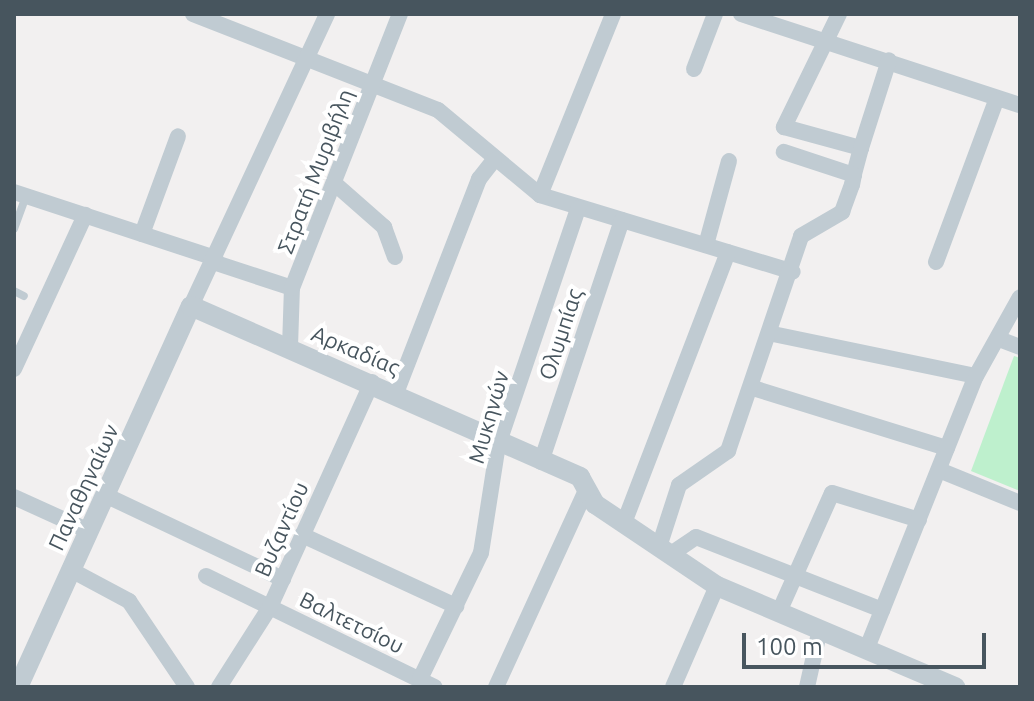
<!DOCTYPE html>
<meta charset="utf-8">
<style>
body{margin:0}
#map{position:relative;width:1034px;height:701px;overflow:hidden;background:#f2f0f0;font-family:Ubuntu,sans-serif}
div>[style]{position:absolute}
.green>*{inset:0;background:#bef0cd}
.service>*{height:8px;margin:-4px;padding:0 4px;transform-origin:4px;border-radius:4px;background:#c0cbd2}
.minor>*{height:16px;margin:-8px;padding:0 8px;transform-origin:8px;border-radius:8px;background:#c0cbd2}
.tertiary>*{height:20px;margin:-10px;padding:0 10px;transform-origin:10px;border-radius:10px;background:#c0cbd2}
span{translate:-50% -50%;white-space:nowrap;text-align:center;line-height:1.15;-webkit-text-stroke:8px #fff;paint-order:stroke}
.street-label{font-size:22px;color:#47555e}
.frame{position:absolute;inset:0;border:16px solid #47555e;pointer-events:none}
.scale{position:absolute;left:742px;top:633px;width:244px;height:36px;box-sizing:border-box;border:4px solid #47555e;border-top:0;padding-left:10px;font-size:24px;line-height:28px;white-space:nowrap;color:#47555e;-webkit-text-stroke:6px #fff;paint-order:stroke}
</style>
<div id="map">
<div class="green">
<div style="clip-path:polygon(1014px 356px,1020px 358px,1020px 491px,971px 471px)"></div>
</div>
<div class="service">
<div style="left:14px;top:229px;width:35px;rotate:-70deg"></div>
<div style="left:14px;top:291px;width:11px;rotate:27deg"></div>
</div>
<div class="minor">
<div style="left:193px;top:14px;width:263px;rotate:21.4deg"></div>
<div style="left:438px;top:110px;width:133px;rotate:39.8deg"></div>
<div style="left:540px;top:195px;width:264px;rotate:16.9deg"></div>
<div style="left:741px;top:14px;width:293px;rotate:18.1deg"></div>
<div style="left:839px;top:14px;width:126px;rotate:116deg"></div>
<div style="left:784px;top:127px;width:80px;rotate:15.3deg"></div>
<div style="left:861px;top:148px;width:28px;rotate:105deg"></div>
<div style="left:694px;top:69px;width:59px;rotate:-69.1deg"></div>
<div style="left:861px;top:148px;width:92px;rotate:-72.3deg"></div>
<div style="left:334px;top:183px;width:67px;rotate:41.3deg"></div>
<div style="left:384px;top:227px;width:32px;rotate:70deg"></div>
<div style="left:14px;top:192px;width:212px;rotate:18.2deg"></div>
<div style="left:540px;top:195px;width:195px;rotate:-68deg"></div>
<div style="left:142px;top:234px;width:104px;rotate:-69.8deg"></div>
<div style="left:706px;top:245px;width:87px;rotate:-74.7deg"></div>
<div style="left:213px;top:262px;width:83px;rotate:18.2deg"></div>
<div style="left:936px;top:262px;width:172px;rotate:-69.6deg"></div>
<div style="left:191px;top:306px;width:322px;rotate:-65deg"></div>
<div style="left:773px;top:334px;width:207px;rotate:11.7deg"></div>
<div style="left:999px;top:339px;width:22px;rotate:21deg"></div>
<div style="left:290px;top:347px;width:59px;rotate:-88.1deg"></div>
<div style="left:292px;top:288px;width:295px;rotate:-68.5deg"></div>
<div style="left:14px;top:369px;width:170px;rotate:-65.2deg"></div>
<div style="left:753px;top:388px;width:203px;rotate:17.2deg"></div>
<div style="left:396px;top:393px;width:230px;rotate:-68.8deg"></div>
<div style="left:479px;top:179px;width:24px;rotate:-52deg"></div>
<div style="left:541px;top:462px;width:255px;rotate:-71.5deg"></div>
<div style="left:939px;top:470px;width:87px;rotate:22.2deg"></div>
<div style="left:105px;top:495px;width:197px;rotate:25.3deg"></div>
<div style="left:14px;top:497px;width:82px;rotate:24.4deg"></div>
<div style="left:624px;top:523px;width:290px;rotate:-69deg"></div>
<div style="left:302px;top:535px;width:170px;rotate:24.8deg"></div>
<div style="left:659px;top:547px;width:65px;rotate:-72.1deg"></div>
<div style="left:679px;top:485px;width:60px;rotate:-34.8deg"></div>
<div style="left:728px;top:451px;width:227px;rotate:-71.2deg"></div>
<div style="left:801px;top:236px;width:48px;rotate:-30.3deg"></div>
<div style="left:842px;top:212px;width:29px;rotate:-70deg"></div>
<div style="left:852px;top:185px;width:10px;rotate:-79deg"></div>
<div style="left:854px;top:175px;width:74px;rotate:-161.8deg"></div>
<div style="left:671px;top:554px;width:30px;rotate:-34deg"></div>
<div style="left:696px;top:537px;width:200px;rotate:21.4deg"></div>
<div style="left:71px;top:570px;width:66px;rotate:28.1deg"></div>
<div style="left:129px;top:601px;width:104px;rotate:56deg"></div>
<div style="left:206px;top:576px;width:254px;rotate:25.9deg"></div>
<div style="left:779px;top:612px;width:130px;rotate:-66deg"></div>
<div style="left:832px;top:493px;width:91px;rotate:17.2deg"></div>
<div style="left:867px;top:648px;width:293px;rotate:-68.2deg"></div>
<div style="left:976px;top:376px;width:90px;rotate:-60.9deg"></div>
<div style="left:420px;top:679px;width:140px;rotate:-64.2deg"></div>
<div style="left:481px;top:553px;width:109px;rotate:-81.1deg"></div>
<div style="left:498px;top:445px;width:250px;rotate:-71.3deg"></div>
<div style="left:219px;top:687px;width:95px;rotate:-57.5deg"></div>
<div style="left:270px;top:607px;width:247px;rotate:-65.6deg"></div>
<div style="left:496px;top:687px;width:219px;rotate:-65.4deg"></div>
<div style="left:673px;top:687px;width:110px;rotate:-66.5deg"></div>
<div style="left:807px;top:687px;width:59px;rotate:-77.4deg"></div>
</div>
<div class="tertiary">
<div style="left:18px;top:687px;width:418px;rotate:-65.6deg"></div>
<div style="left:191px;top:306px;width:425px;rotate:23.7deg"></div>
<div style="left:580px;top:477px;width:31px;rotate:61deg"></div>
<div style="left:595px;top:504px;width:147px;rotate:33.9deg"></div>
<div style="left:717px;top:586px;width:259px;rotate:23deg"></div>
</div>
<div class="street-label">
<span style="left:315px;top:171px;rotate:-69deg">Στρατή Μυριβήλη</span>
<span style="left:560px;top:334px;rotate:-72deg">Ολυμπίας</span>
<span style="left:356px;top:350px;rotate:23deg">Αρκαδίας</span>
<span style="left:488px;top:417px;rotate:-74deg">Μυκηνών</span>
<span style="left:83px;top:487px;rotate:-65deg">Παναθηναίων</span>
<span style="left:281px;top:529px;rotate:-66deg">Βυζαντίου</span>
<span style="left:352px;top:622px;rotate:26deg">Βαλτετσίου</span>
</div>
<div class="frame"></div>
<div class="scale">100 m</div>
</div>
